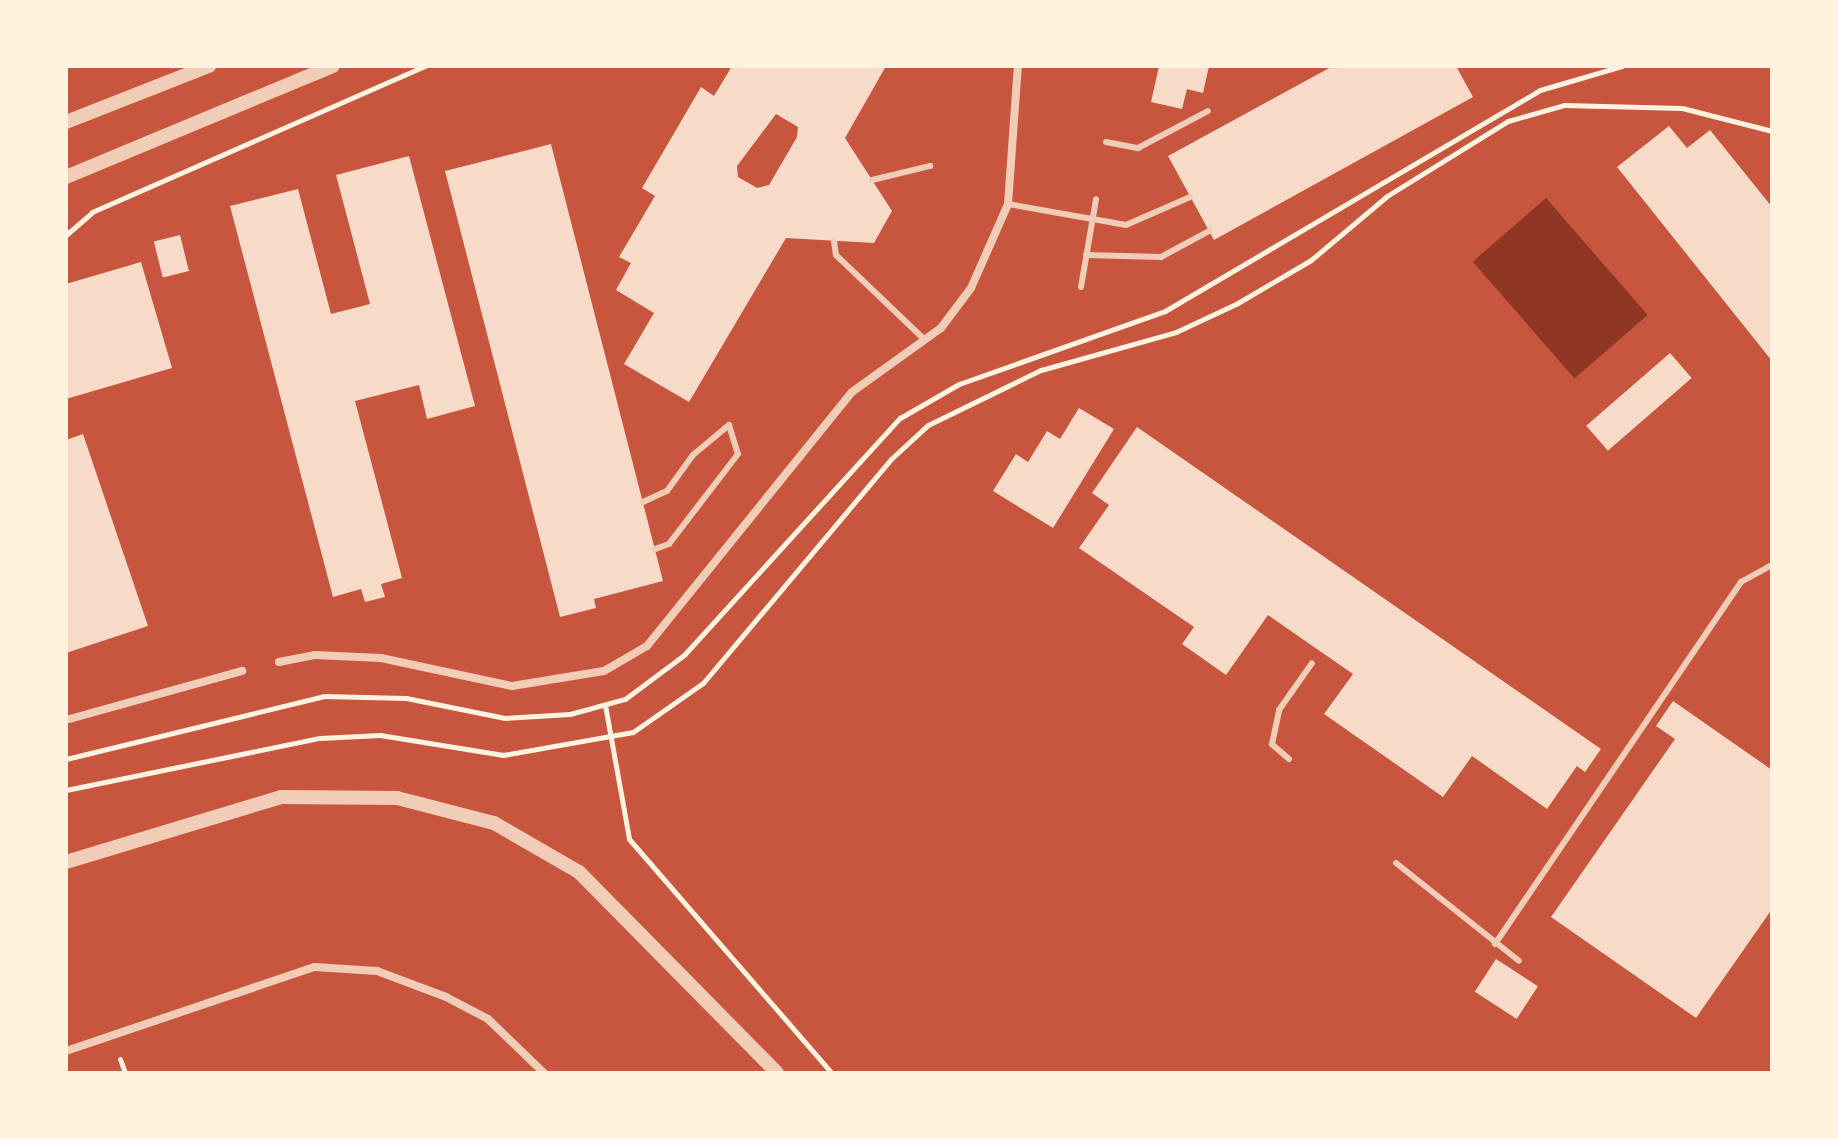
<!DOCTYPE html>
<style>
body{margin:0}
#map{position:relative;width:1838px;height:1139px;overflow:hidden;background:#c8553d;font-family:"PT Sans Narrow",sans-serif}
div>[style]{position:absolute}
.water>*{inset:0;background:#8f3625;transform-origin:0 0}
.building>*{inset:0;background:#f7dbc8;transform-origin:0 0}
.path>*{height:5px;margin:-2.5px;padding:0 2.5px;transform-origin:2.5px;border-radius:2.5px;background:#fff3e0}
.service>*{height:6px;margin:-3px;padding:0 3px;transform-origin:3px;border-radius:3px;background:#f1ccb7}
.minor>*{height:8px;margin:-4px;padding:0 4px;transform-origin:4px;border-radius:4px;background:#f1ccb7}
.tertiary>*{height:14px;margin:-7px;padding:0 7px;transform-origin:7px;border-radius:7px;background:#f1ccb7}
span{translate:-50% -50%;white-space:nowrap;text-align:center;line-height:1.15;-webkit-text-stroke:8px #fff3e0;paint-order:stroke}
.frame{position:absolute;inset:0;border:68px solid #fff3e0;pointer-events:none}
</style>
<div id="map">
<div class="water">
<div style="left:1546px;top:198px;width:155px;height:97px;rotate:49deg"></div>
</div>
<div class="building">
<div style="clip-path:polygon(evenodd,732px 66px,886px 66px,845px 138px,892px 211px,874px 243px,786px 238px,689px 402px,624px 364px,654px 313px,616px 290px,631px 263px,619px 257px,655px 196px,642px 188px,701px 87px,714px 96px,732px 66px,776px 114px,798px 127px,797px 137px,769px 185px,757px 188px,738px 177px,737px 166px,776px 114px)"></div>
<div style="clip-path:polygon(1159px 66px,1209px 66px,1203px 93px,1187px 89px,1182px 109px,1151px 102px)"></div>
<div style="clip-path:polygon(1333px 66px,1456px 66px,1473px 97px,1214px 240px,1168px 156px)"></div>
<div style="clip-path:polygon(1669px 126px,1687px 148px,1710px 130px,1772px 207px,1772px 361px,1617px 167px)"></div>
<div style="clip-path:polygon(551px 144px,663px 581px,594px 599px,596px 608px,560px 617px,445px 171px)"></div>
<div style="clip-path:polygon(409px 156px,475px 406px,427px 419px,419px 385px,355px 401px,402px 578px,381px 584px,385px 597px,365px 602px,361px 589px,333px 597px,230px 206px,298px 189px,331px 314px,370px 304px,336px 175px)"></div>
<div style="left:180px;top:235px;width:37px;height:27px;rotate:76deg"></div>
<div style="clip-path:polygon(141px 262px,172px 368px,66px 399px,66px 284px)"></div>
<div style="left:1670px;top:353px;width:33px;height:111px;rotate:49deg"></div>
<div style="clip-path:polygon(1079px 408px,1114px 429px,1053px 528px,993px 491px,1016px 454px,1028px 462px,1047px 431px,1060px 439px)"></div>
<div style="clip-path:polygon(1137px 427px,1601px 749px,1585px 772px,1577px 766px,1547px 809px,1472px 756px,1443px 797px,1324px 714px,1353px 674px,1268px 615px,1226px 675px,1182px 644px,1194px 627px,1079px 548px,1109px 505px,1092px 493px)"></div>
<div style="clip-path:polygon(83px 434px,148px 626px,66px 653px,66px 440px)"></div>
<div style="clip-path:polygon(1673px 701px,1772px 770px,1772px 909px,1696px 1018px,1551px 917px,1675px 739px,1656px 726px)"></div>
<div style="left:1496px;top:959px;width:50px;height:39px;rotate:33deg"></div>
</div>
<div class="path">
<div style="left:66px;top:235px;width:35px;rotate:-41deg"></div>
<div style="left:92px;top:212px;width:364px;rotate:-23.7deg"></div>
<div style="left:605px;top:705px;width:136px;rotate:79.8deg"></div>
<div style="left:629px;top:839px;width:310px;rotate:49.1deg"></div>
<div style="left:66px;top:759px;width:266px;rotate:-13.7deg"></div>
<div style="left:324px;top:696px;width:82px;rotate:1.4deg"></div>
<div style="left:406px;top:698px;width:101px;rotate:11.4deg"></div>
<div style="left:505px;top:718px;width:65px;rotate:-3.5deg"></div>
<div style="left:570px;top:714px;width:57px;rotate:-15.3deg"></div>
<div style="left:625px;top:699px;width:74px;rotate:-36.7deg"></div>
<div style="left:684px;top:655px;width:321px;rotate:-47.7deg"></div>
<div style="left:900px;top:418px;width:68px;rotate:-30deg"></div>
<div style="left:959px;top:384px;width:219px;rotate:-19.5deg"></div>
<div style="left:1165px;top:311px;width:435px;rotate:-30.5deg"></div>
<div style="left:1540px;top:90px;width:85px;rotate:-16.3deg"></div>
<div style="left:66px;top:790px;width:259px;rotate:-11.6deg"></div>
<div style="left:320px;top:738px;width:60px;rotate:-2.9deg"></div>
<div style="left:380px;top:735px;width:125px;rotate:9.2deg"></div>
<div style="left:503px;top:755px;width:132px;rotate:-10deg"></div>
<div style="left:633px;top:732px;width:85px;rotate:-35deg"></div>
<div style="left:703px;top:683px;width:292px;rotate:-50deg"></div>
<div style="left:891px;top:459px;width:50px;rotate:-42.6deg"></div>
<div style="left:928px;top:425px;width:126px;rotate:-26deg"></div>
<div style="left:1041px;top:370px;width:140px;rotate:-15.7deg"></div>
<div style="left:1176px;top:332px;width:66px;rotate:-25deg"></div>
<div style="left:1236px;top:304px;width:87px;rotate:-30.4deg"></div>
<div style="left:1311px;top:260px;width:99px;rotate:-40.1deg"></div>
<div style="left:1387px;top:196px;width:142px;rotate:-31.8deg"></div>
<div style="left:1508px;top:121px;width:58px;rotate:-15.9deg"></div>
<div style="left:1564px;top:105px;width:118px;rotate:1.5deg"></div>
<div style="left:1682px;top:108px;width:93px;rotate:14.3deg"></div>
<div style="left:120px;top:1059px;width:15px;rotate:70deg"></div>
</div>
<div class="service">
<div style="left:1106px;top:142px;width:33px;rotate:11deg"></div>
<div style="left:1138px;top:148px;width:79px;rotate:-27.9deg"></div>
<div style="left:872px;top:180px;width:60px;rotate:-13.6deg"></div>
<div style="left:1008px;top:204px;width:120px;rotate:10.1deg"></div>
<div style="left:1126px;top:225px;width:70px;rotate:-23.6deg"></div>
<div style="left:834px;top:241px;width:14px;rotate:82deg"></div>
<div style="left:836px;top:255px;width:122px;rotate:43.7deg"></div>
<div style="left:1086px;top:255px;width:75px;rotate:1.5deg"></div>
<div style="left:1161px;top:257px;width:55px;rotate:-28.4deg"></div>
<div style="left:1081px;top:287px;width:89px;rotate:-80.3deg"></div>
<div style="left:643px;top:502px;width:26px;rotate:-25deg"></div>
<div style="left:667px;top:491px;width:44px;rotate:-54.2deg"></div>
<div style="left:693px;top:455px;width:47px;rotate:-39.8deg"></div>
<div style="left:729px;top:425px;width:30px;rotate:73deg"></div>
<div style="left:738px;top:454px;width:113px;rotate:127.5deg"></div>
<div style="left:669px;top:544px;width:15px;rotate:160deg"></div>
<div style="left:1289px;top:759px;width:23px;rotate:-139deg"></div>
<div style="left:1272px;top:744px;width:35px;rotate:-78deg"></div>
<div style="left:1279px;top:710px;width:57px;rotate:-54.9deg"></div>
<div style="left:1396px;top:863px;width:157px;rotate:38.5deg"></div>
<div style="left:1495px;top:944px;width:438px;rotate:-55.8deg"></div>
<div style="left:1741px;top:582px;width:35px;rotate:-29deg"></div>
</div>
<div class="minor">
<div style="left:279px;top:662px;width:37px;rotate:-11deg"></div>
<div style="left:315px;top:655px;width:66px;rotate:2.6deg"></div>
<div style="left:381px;top:658px;width:134px;rotate:12.1deg"></div>
<div style="left:512px;top:686px;width:93px;rotate:-9.3deg"></div>
<div style="left:604px;top:671px;width:50px;rotate:-30.2deg"></div>
<div style="left:647px;top:646px;width:326px;rotate:-51.1deg"></div>
<div style="left:852px;top:392px;width:110px;rotate:-35.7deg"></div>
<div style="left:941px;top:328px;width:50px;rotate:-53.1deg"></div>
<div style="left:971px;top:288px;width:92px;rotate:-66.2deg"></div>
<div style="left:1008px;top:204px;width:138px;rotate:-85.9deg"></div>
<div style="left:66px;top:720px;width:183px;rotate:-15.6deg"></div>
<div style="left:66px;top:1051px;width:262px;rotate:-18.7deg"></div>
<div style="left:314px;top:967px;width:63px;rotate:3.6deg"></div>
<div style="left:377px;top:971px;width:74px;rotate:20.6deg"></div>
<div style="left:446px;top:997px;width:47px;rotate:27.6deg"></div>
<div style="left:488px;top:1019px;width:78px;rotate:44deg"></div>
</div>
<div class="tertiary">
<div style="left:66px;top:122px;width:154px;rotate:-21.4deg"></div>
<div style="left:66px;top:177px;width:289px;rotate:-22.6deg"></div>
<div style="left:66px;top:862px;width:225px;rotate:-16.8deg"></div>
<div style="left:281px;top:797px;width:116px;rotate:0.5deg"></div>
<div style="left:397px;top:798px;width:100px;rotate:14.5deg"></div>
<div style="left:494px;top:823px;width:98px;rotate:30deg"></div>
<div style="left:579px;top:872px;width:282px;rotate:45.4deg"></div>
</div>
<div class="frame"></div>
</div>
